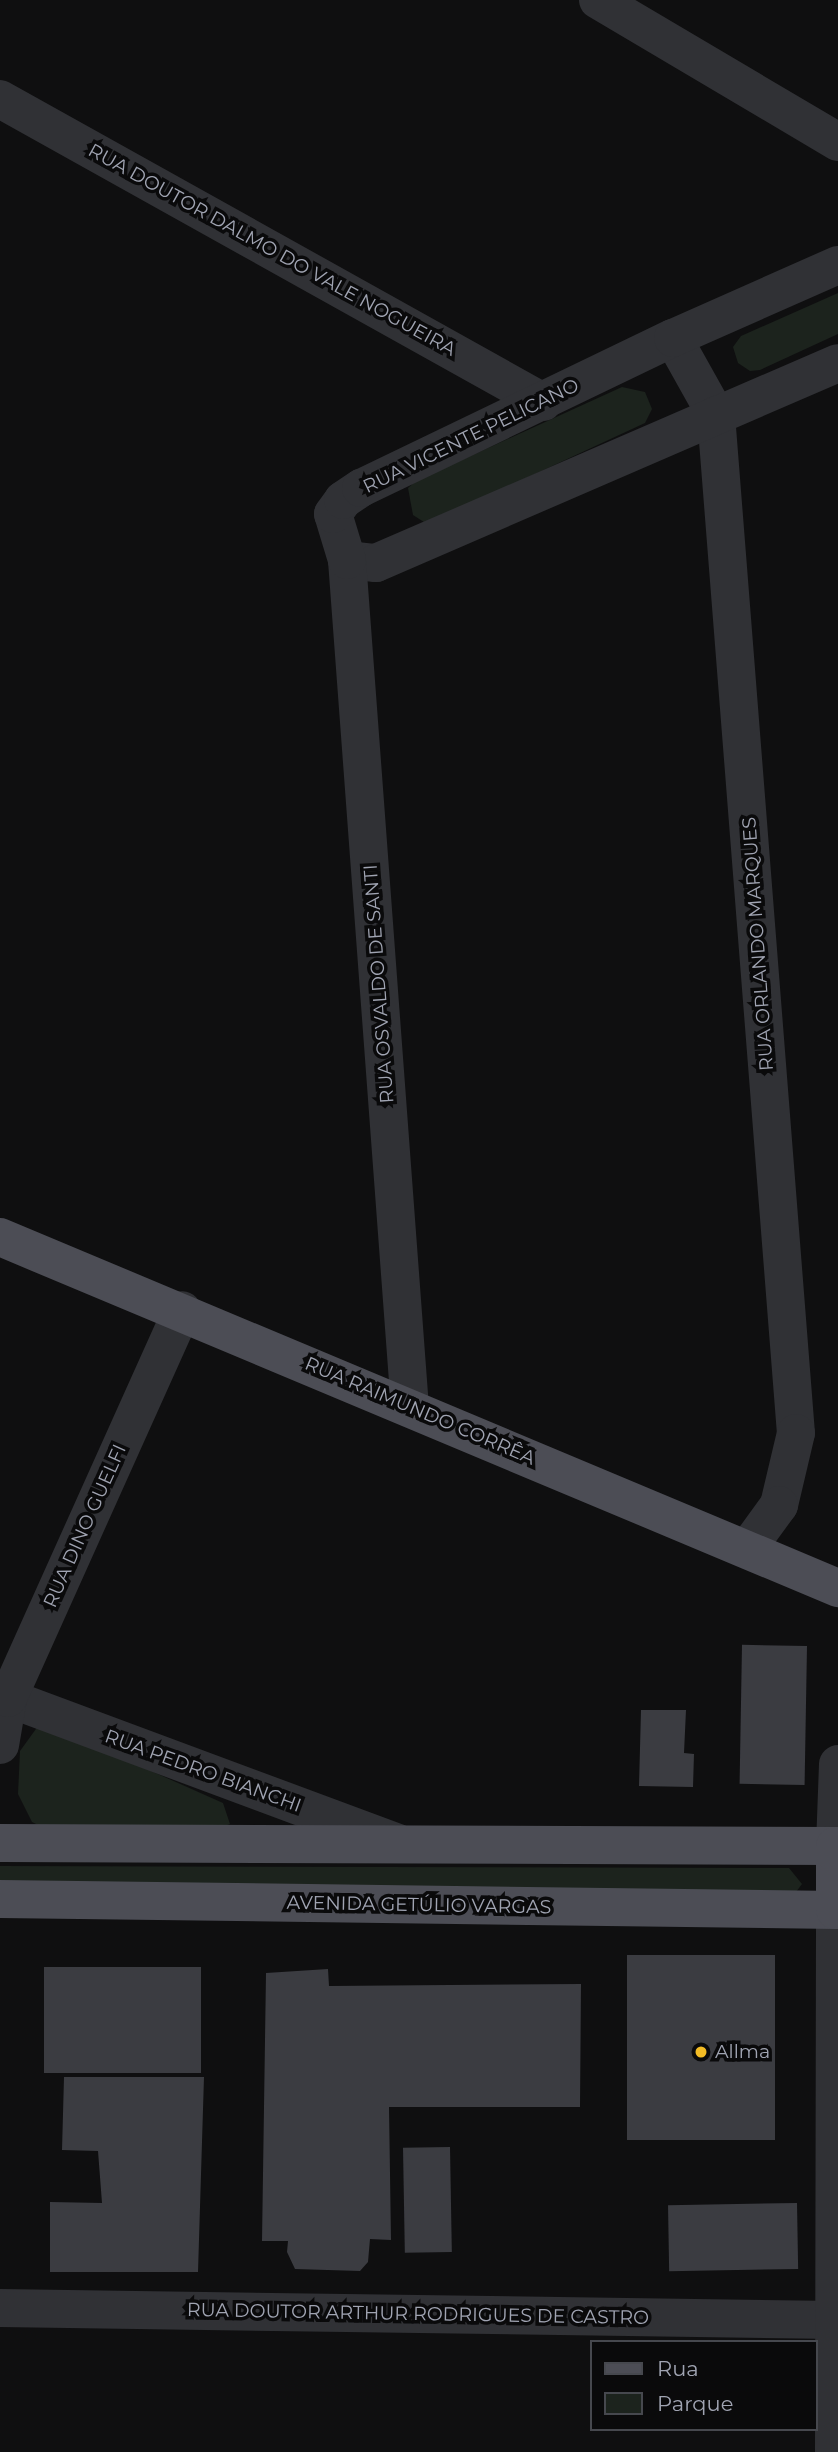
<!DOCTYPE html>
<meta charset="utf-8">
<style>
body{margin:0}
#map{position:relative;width:838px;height:2452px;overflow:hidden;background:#0f0f10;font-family:Montserrat,sans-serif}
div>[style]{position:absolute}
.green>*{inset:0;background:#1c231d}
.building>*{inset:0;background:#3b3c41;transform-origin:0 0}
.minor>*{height:38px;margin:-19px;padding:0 19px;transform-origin:19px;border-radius:19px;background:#303135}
.major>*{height:38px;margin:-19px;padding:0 19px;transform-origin:19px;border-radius:19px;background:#4c4d55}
.dots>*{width:19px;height:19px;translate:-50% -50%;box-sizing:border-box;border:4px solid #0a0a0b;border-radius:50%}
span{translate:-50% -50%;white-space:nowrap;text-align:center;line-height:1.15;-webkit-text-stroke:7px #0a0a0b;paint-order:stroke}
.street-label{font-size:19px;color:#a0a4b2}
.poi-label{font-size:19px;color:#a0a4b2}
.left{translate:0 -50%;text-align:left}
.legend{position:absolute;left:590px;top:2340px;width:228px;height:91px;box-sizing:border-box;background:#0a0a0b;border:2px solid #46484e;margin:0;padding:9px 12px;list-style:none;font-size:21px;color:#a0a4b2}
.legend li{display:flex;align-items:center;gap:14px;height:35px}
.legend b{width:35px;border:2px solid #46484e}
</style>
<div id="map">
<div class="green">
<div style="clip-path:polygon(838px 293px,838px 334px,760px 370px,750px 371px,738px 363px,733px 347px,741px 336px)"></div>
<div style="clip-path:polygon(622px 387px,645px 392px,652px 409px,645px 423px,427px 524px,413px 515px,408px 488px,416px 481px)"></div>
<div style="clip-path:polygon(41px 1722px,223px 1803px,230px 1824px,220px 1828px,42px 1827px,32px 1822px,18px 1794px,20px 1751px)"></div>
<div style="clip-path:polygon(0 1866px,789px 1868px,802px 1884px,793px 1896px,0 1890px)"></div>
</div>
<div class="building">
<div style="left:807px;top:1646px;width:139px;height:65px;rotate:91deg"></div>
<div style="clip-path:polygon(641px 1710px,686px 1710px,684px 1753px,694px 1754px,693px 1787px,639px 1786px)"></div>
<div style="left:775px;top:1955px;width:185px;height:148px;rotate:90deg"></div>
<div style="left:44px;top:1967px;width:157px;height:106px"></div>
<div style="clip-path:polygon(328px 1969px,329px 1986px,581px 1984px,580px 2107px,389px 2107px,391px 2240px,370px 2239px,368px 2262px,360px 2271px,295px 2269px,287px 2252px,288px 2241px,262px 2241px,266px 1973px)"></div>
<div style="clip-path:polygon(64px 2077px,204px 2077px,198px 2272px,50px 2272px,50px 2202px,102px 2203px,98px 2151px,62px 2150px)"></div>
<div style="left:450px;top:2147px;width:105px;height:47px;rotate:89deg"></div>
<div style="left:797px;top:2203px;width:66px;height:129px;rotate:89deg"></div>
</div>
<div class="minor">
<div style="left:598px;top:0;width:279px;rotate:30.6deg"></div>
<div style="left:0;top:99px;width:622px;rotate:29.16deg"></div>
<div style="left:673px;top:338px;width:88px;rotate:60.8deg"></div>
<div style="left:716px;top:415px;width:1021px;rotate:85.51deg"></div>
<div style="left:796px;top:1433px;width:74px;rotate:103.3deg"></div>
<div style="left:779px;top:1505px;width:54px;rotate:126deg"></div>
<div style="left:347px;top:560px;width:29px;rotate:6deg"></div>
<div style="left:376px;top:563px;width:503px;rotate:-23.41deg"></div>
<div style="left:410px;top:1408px;width:850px;rotate:-94.25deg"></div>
<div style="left:347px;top:560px;width:48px;rotate:-106.9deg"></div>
<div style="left:333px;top:514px;width:17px;rotate:-54deg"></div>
<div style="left:343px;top:500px;width:22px;rotate:-34deg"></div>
<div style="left:361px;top:488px;width:346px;rotate:-25.7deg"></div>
<div style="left:673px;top:338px;width:180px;rotate:-23.9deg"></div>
<div style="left:0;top:1695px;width:425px;rotate:20.4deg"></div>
<div style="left:0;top:1745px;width:48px;rotate:-80.3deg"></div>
<div style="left:8px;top:1698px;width:425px;rotate:-65.8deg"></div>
<div style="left:835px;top:1846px;width:82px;rotate:-87.9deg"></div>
<div style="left:0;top:2308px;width:836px;rotate:0.82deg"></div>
<div style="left:834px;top:2452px;width:542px;rotate:-89.89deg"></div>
</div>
<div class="major">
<div style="left:0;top:1237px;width:909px;rotate:22.73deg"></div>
<div style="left:0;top:1843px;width:838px;rotate:0.21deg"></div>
<div style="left:0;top:1899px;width:838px;rotate:0.75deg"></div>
<div style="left:835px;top:1910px;width:64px;rotate:-90deg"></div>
</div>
<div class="dots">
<div style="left:701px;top:2052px;background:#f3bc25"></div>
</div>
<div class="street-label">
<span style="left:272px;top:250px;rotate:29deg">RUA DOUTOR DALMO DO VALE NOGUEIRA</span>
<span style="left:471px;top:436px;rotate:-26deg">RUA VICENTE PELICANO</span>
<span style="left:758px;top:944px;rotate:-94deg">RUA ORLANDO MARQUES</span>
<span style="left:379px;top:984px;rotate:-94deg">RUA OSVALDO DE SANTI</span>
<span style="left:420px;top:1411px;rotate:23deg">RUA RAIMUNDO CORRÊA</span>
<span style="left:85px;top:1526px;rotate:-66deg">RUA DINO GUELFI</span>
<span style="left:203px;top:1771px;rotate:20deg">RUA PEDRO BIANCHI</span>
<span style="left:419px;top:1905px;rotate:1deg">AVENIDA GETÚLIO VARGAS</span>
<span style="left:418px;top:2314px;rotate:1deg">RUA DOUTOR ARTHUR RODRIGUES DE CASTRO</span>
</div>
<div class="poi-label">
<span class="left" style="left:715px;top:2052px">Allma</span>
</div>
<ul class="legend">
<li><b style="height:9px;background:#4c4d55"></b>Rua</li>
<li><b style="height:19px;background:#1c231d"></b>Parque</li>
</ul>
</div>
